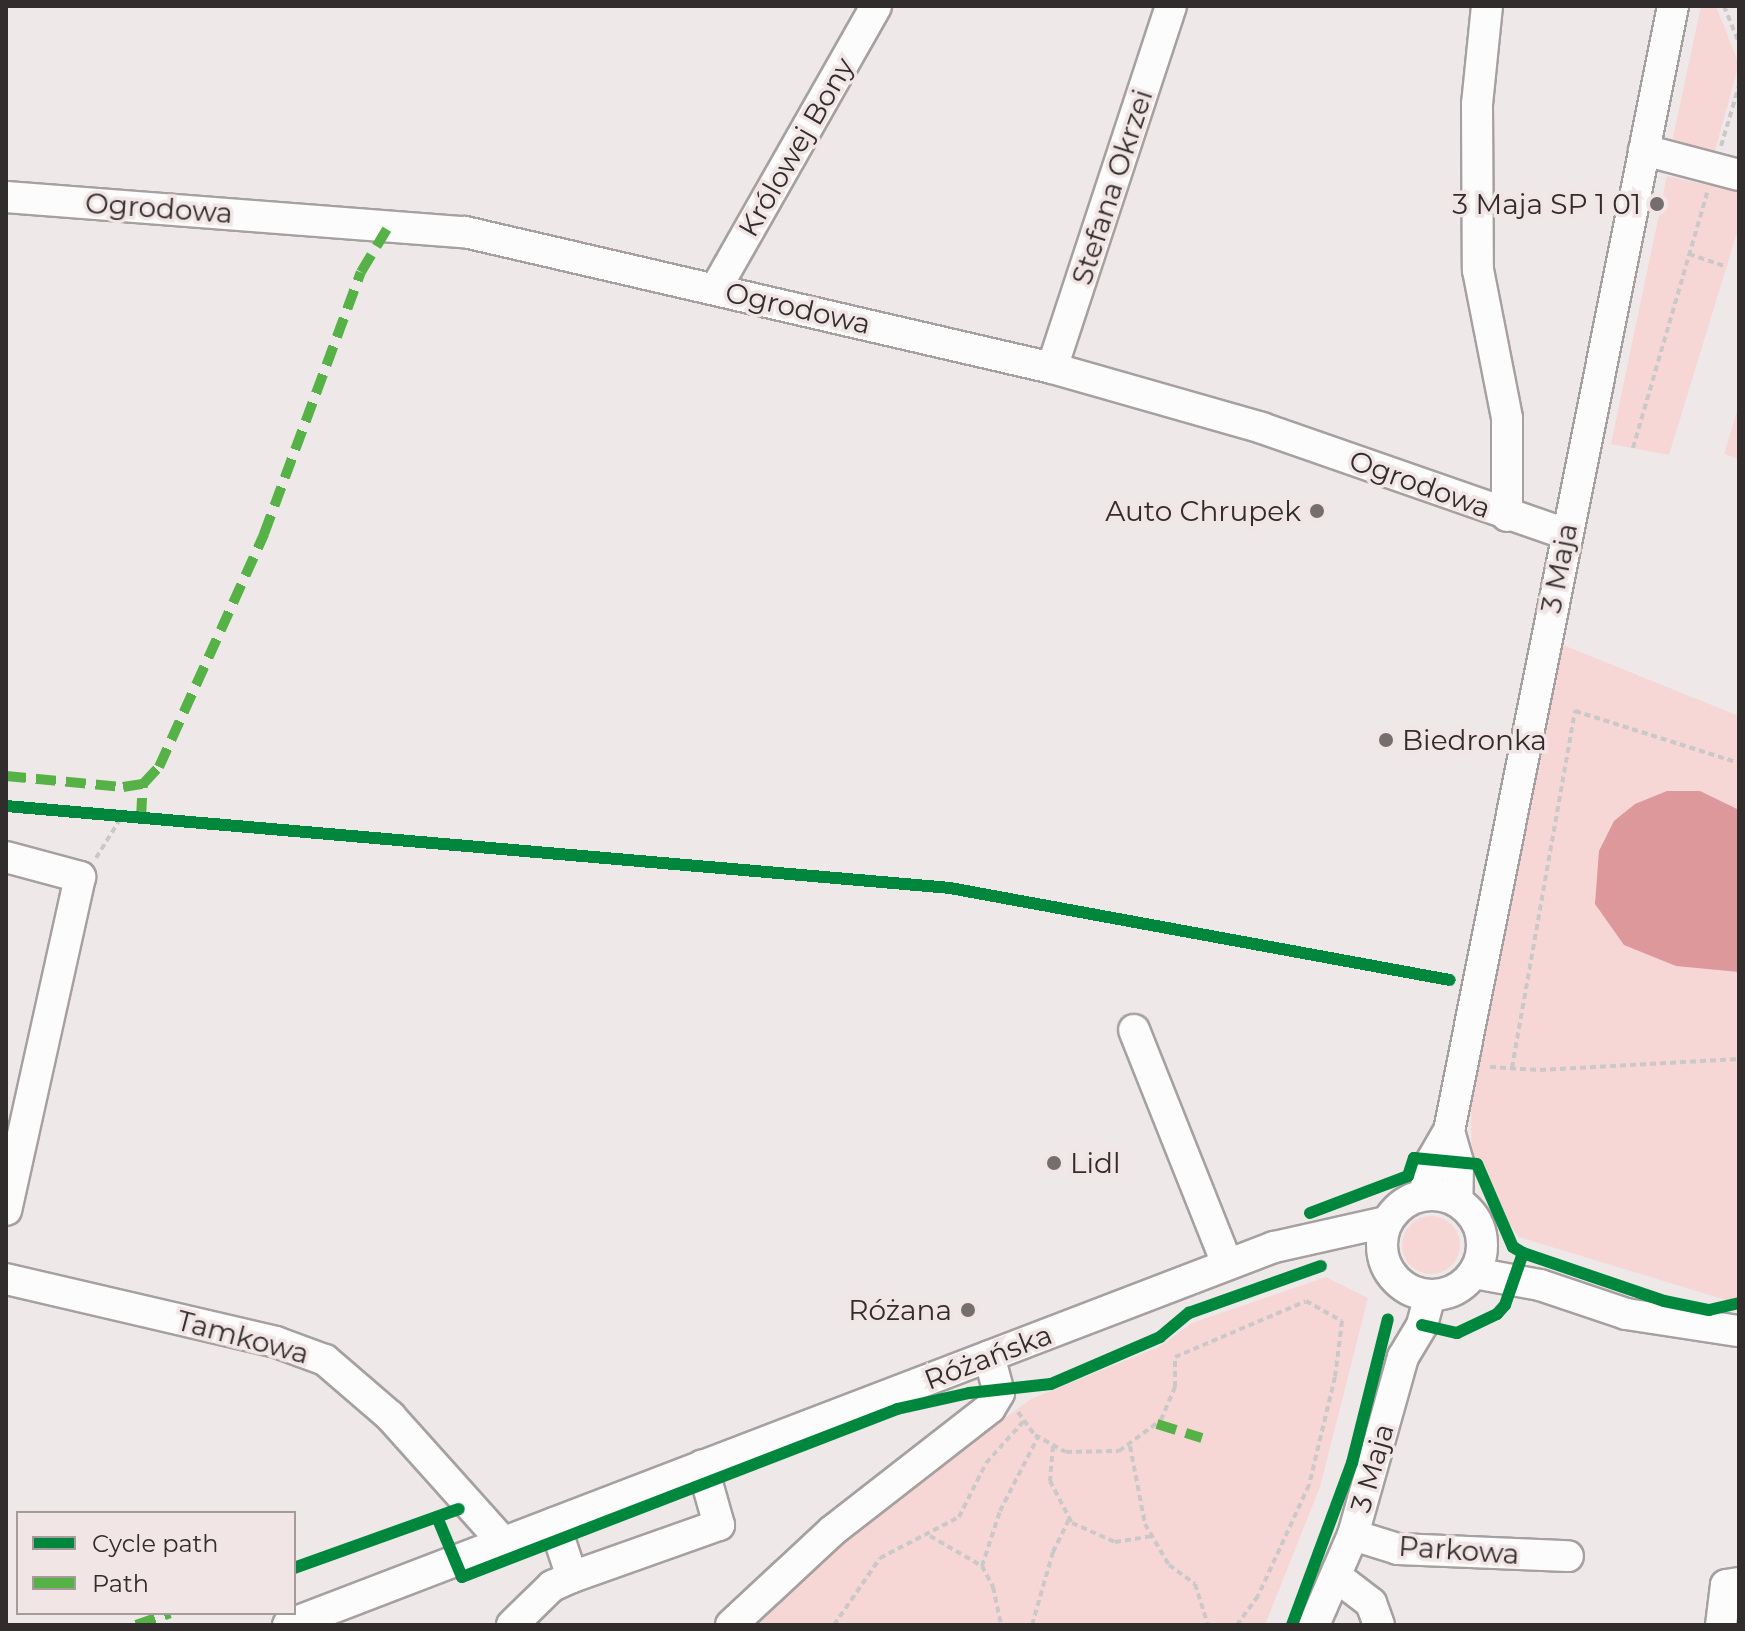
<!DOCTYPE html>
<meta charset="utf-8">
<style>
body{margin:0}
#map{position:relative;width:1745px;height:1631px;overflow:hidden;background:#efe8e8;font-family:Montserrat,sans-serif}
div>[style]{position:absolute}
.green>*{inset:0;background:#f7d6d6}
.round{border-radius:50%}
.water>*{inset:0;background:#dd989c}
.path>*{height:4px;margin-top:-2px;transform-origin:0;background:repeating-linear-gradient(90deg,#cac8c8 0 6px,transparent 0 10px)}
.roads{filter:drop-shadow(2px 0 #a6a0a0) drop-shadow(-2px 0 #a6a0a0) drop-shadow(0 2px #a6a0a0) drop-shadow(0 -2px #a6a0a0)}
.minor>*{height:30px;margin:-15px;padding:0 15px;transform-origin:15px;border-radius:15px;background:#fdfcfc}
.minor>.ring{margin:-15px;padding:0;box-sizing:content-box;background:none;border:30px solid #fdfcfc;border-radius:50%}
.quiet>*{height:10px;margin-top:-5px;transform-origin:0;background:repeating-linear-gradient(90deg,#56b246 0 20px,transparent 0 30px)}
.cycleway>*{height:12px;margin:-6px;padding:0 6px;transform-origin:6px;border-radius:6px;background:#00873e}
.dots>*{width:22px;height:22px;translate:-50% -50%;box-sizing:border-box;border:4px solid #f2e5e5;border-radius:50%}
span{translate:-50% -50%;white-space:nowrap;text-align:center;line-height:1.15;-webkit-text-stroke:7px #f2e5e5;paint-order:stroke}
.street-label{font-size:28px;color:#322d2d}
.poi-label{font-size:28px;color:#322d2d}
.right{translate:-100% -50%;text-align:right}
.left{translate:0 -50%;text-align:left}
.frame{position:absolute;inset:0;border:8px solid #322d2d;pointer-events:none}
.legend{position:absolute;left:16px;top:1511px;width:280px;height:104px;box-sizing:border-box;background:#f2e5e5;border:2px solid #a59b9b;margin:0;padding:10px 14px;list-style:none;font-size:24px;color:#322d2d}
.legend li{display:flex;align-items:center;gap:16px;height:40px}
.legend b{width:40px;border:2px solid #a59b9b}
</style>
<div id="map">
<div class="green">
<div style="clip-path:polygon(1701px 6px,1716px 6px,1739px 64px,1713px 158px,1671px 147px)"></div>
<div style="clip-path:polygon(1667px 176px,1739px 192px,1739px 226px,1669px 455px,1611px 444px)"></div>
<div style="clip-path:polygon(1739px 405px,1739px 459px,1724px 454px)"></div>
<div style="clip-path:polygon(1553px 641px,1739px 716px,1739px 1304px,1519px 1237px,1472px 1172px,1471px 1110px)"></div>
<div class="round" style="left:1402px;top:1216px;width:58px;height:58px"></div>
<div style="clip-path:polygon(1326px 1277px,1368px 1298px,1320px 1487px,1265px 1625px,750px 1625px,860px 1524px,1031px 1399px,1159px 1347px,1192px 1323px)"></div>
</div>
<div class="water">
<div style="clip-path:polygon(1667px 791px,1700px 791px,1739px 810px,1739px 972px,1676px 966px,1624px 945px,1595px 904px,1599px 851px,1614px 821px,1635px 804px)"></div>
</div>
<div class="path">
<div style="left:1724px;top:6px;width:40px;rotate:68deg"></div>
<div style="left:1721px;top:146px;width:63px;rotate:-73.3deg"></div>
<div style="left:1689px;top:254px;width:40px;rotate:18.9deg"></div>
<div style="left:1633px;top:448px;width:266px;rotate:-73.8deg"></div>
<div style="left:96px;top:858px;width:49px;rotate:-58.2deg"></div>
<div style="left:1490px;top:1067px;width:50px;rotate:3.4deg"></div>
<div style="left:1540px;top:1070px;width:199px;rotate:-3.2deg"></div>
<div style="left:1512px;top:1068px;width:363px;rotate:-80deg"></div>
<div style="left:1575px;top:711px;width:172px;rotate:17.6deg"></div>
<div style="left:1018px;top:1412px;width:29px;rotate:54deg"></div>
<div style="left:1035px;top:1435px;width:35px;rotate:29deg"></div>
<div style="left:1066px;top:1452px;width:53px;rotate:-1.1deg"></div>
<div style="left:1119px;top:1451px;width:52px;rotate:-36.4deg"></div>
<div style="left:1161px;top:1420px;width:36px;rotate:-67deg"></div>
<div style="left:1175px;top:1387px;width:30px;rotate:-90deg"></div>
<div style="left:1175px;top:1357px;width:142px;rotate:-23.1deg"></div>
<div style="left:1306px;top:1301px;width:41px;rotate:29.1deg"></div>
<div style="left:1342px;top:1321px;width:56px;rotate:97.1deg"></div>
<div style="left:1335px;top:1377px;width:111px;rotate:103.5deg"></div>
<div style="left:1309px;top:1485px;width:122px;rotate:114.7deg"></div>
<div style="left:1258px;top:1596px;width:36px;rotate:126deg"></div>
<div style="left:1053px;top:1446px;width:35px;rotate:95deg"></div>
<div style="left:1050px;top:1481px;width:47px;rotate:62.4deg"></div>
<div style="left:1072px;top:1523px;width:47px;rotate:23.8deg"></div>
<div style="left:1115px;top:1542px;width:36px;rotate:-9deg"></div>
<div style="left:1130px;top:1446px;width:79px;rotate:79.1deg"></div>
<div style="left:1145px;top:1524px;width:48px;rotate:59.7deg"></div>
<div style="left:1169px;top:1565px;width:32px;rotate:36deg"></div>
<div style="left:1195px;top:1584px;width:43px;rotate:72.4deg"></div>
<div style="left:930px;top:1536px;width:60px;rotate:30deg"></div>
<div style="left:982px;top:1566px;width:24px;rotate:62deg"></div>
<div style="left:993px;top:1587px;width:39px;rotate:78deg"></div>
<div style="left:982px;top:1566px;width:58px;rotate:-71.9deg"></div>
<div style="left:1000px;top:1511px;width:83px;rotate:-62.8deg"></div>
<div style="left:834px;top:1625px;width:81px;rotate:-55.5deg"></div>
<div style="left:880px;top:1558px;width:89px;rotate:-27.4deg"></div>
<div style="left:959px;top:1517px;width:60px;rotate:-63.4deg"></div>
<div style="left:986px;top:1463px;width:55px;rotate:-47.9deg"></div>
<div style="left:1032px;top:1625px;width:76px;rotate:-74deg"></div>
<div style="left:1053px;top:1552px;width:37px;rotate:-64deg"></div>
</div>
<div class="roads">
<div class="minor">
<div style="left:1487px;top:6px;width:99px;rotate:95.8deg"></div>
<div style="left:1477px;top:104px;width:166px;rotate:89.7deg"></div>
<div style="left:1478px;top:270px;width:151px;rotate:78.9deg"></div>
<div style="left:1507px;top:418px;width:98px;rotate:90deg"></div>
<div style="left:1644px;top:150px;width:98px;rotate:14.7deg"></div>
<div style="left:6px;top:197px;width:460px;rotate:4.4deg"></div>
<div style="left:465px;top:232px;width:603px;rotate:13.04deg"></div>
<div style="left:1052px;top:368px;width:218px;rotate:15.9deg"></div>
<div style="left:1262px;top:428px;width:322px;rotate:19.2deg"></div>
<div style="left:716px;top:288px;width:324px;rotate:-60.4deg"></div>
<div style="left:1052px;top:368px;width:381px;rotate:-71.8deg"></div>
<div style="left:6px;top:857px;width:77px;rotate:15.1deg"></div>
<div style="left:80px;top:877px;width:341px;rotate:102.5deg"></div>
<div style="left:1134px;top:1030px;width:252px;rotate:68.3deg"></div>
<div style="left:1449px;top:1131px;width:32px;rotate:74deg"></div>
<div style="left:1458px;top:1162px;width:39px;rotate:91deg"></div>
<div class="ring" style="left:1382px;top:1195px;width:70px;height:70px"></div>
<div style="left:1424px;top:1195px;width:36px;rotate:-77deg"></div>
<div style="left:1432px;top:1160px;width:34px;rotate:-60deg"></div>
<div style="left:1449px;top:1131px;width:1147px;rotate:-78.74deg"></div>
<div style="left:1474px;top:1273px;width:67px;rotate:10.3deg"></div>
<div style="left:1540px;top:1285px;width:91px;rotate:18.6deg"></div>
<div style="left:1626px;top:1314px;width:114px;rotate:8.6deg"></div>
<div style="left:6px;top:1279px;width:277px;rotate:13.1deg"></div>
<div style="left:276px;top:1342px;width:52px;rotate:20.2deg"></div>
<div style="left:325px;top:1360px;width:86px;rotate:40.7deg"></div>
<div style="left:390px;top:1416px;width:169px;rotate:48.1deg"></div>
<div style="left:1353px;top:1535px;width:47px;rotate:17.3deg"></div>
<div style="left:1398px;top:1549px;width:170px;rotate:2.4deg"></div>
<div style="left:572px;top:1577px;width:156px;rotate:-19.5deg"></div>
<div style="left:719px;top:1525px;width:62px;rotate:-105.8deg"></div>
<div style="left:1337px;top:1577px;width:43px;rotate:37.4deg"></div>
<div style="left:1371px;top:1603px;width:23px;rotate:70deg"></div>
<div style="left:288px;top:1625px;width:1056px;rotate:-20.98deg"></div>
<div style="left:1274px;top:1247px;width:115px;rotate:-12.6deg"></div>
<div style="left:512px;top:1625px;width:56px;rotate:-44.3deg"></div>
<div style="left:552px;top:1586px;width:22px;rotate:-24deg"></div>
<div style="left:572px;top:1577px;width:57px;rotate:-108.4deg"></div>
<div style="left:731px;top:1625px;width:138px;rotate:-42.9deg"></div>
<div style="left:832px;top:1531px;width:200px;rotate:-37.9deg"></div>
<div style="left:990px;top:1408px;width:17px;rotate:-59deg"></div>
<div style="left:999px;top:1393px;width:38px;rotate:-105deg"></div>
<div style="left:1314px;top:1625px;width:98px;rotate:-66.6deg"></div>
<div style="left:1353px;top:1535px;width:185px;rotate:-74.3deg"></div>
<div style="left:1403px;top:1357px;width:37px;rotate:-59deg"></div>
<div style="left:1422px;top:1325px;width:31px;rotate:-75deg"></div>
<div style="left:1721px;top:1625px;width:40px;rotate:-82.9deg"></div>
<div style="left:1726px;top:1585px;width:13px;rotate:-9deg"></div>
</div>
</div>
<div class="quiet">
<div style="left:6px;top:776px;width:118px;rotate:5.4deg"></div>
<div style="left:123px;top:787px;width:20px;rotate:-9deg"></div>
<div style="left:143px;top:784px;width:23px;rotate:-47deg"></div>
<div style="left:159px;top:767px;width:256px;rotate:-65.7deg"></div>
<div style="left:264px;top:534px;width:279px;rotate:-69.7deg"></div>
<div style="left:361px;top:272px;width:56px;rotate:-58.9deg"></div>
<div style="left:141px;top:818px;width:34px;rotate:-87deg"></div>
<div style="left:1157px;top:1424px;width:47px;rotate:17.3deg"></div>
<div style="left:136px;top:1625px;width:36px;rotate:-19deg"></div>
</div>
<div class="cycleway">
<div style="left:6px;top:806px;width:948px;rotate:4.96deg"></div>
<div style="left:950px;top:888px;width:508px;rotate:10.43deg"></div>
<div style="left:1310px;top:1213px;width:105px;rotate:-20.7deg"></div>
<div style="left:1408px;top:1176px;width:19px;rotate:-72deg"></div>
<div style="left:1414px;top:1158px;width:63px;rotate:5.4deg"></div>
<div style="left:1477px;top:1164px;width:90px;rotate:66.6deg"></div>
<div style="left:1513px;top:1247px;width:12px;rotate:31deg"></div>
<div style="left:1523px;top:1253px;width:149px;rotate:18.8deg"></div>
<div style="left:1664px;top:1301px;width:46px;rotate:11.3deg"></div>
<div style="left:1709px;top:1310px;width:31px;rotate:-13deg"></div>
<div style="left:1422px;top:1325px;width:36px;rotate:13deg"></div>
<div style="left:1457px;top:1333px;width:44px;rotate:-25.4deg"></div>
<div style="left:1497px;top:1314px;width:12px;rotate:-48deg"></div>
<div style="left:1505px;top:1305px;width:55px;rotate:-70.9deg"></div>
<div style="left:437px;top:1517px;width:65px;rotate:67.4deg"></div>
<div style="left:462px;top:1577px;width:466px;rotate:-21.1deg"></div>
<div style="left:897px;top:1409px;width:74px;rotate:-12.5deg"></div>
<div style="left:969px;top:1393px;width:82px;rotate:-6.3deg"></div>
<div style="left:1051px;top:1384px;width:119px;rotate:-23.3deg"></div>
<div style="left:1160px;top:1337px;width:38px;rotate:-40deg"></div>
<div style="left:1189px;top:1313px;width:140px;rotate:-19.6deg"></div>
<div style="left:294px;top:1568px;width:175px;rotate:-19.7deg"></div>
<div style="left:1292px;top:1625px;width:173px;rotate:-69.7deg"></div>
<div style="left:1352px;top:1463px;width:148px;rotate:-76deg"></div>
</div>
<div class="dots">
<div style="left:1657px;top:204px;background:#746e6e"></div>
<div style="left:1317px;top:511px;background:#746e6e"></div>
<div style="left:1386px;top:740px;background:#746e6e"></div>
<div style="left:1054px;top:1163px;background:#746e6e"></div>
<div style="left:968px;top:1310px;background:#746e6e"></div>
</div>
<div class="street-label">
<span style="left:796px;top:147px;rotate:-60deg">Królowej Bony</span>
<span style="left:1112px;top:187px;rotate:-72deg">Stefana Okrzei</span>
<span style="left:159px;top:208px;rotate:4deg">Ogrodowa</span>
<span style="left:798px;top:308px;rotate:13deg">Ogrodowa</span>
<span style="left:1420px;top:484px;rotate:20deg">Ogrodowa</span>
<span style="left:1559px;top:568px;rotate:-79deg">3 Maja</span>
<span style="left:243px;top:1337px;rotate:15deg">Tamkowa</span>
<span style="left:988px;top:1357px;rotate:-21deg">Różańska</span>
<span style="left:1372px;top:1468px;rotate:-74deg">3 Maja</span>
<span style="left:1459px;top:1550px;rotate:4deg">Parkowa</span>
</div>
<div class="poi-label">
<span class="right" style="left:1641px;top:204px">3 Maja SP 1 01</span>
<span class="right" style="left:1301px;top:511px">Auto Chrupek</span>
<span class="left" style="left:1402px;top:740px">Biedronka</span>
<span class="left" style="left:1070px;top:1163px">Lidl</span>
<span class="right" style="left:952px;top:1310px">Różana</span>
</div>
<div class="frame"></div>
<ul class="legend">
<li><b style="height:10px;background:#00873e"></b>Cycle path</li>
<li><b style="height:10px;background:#56b246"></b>Path</li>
</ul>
</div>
